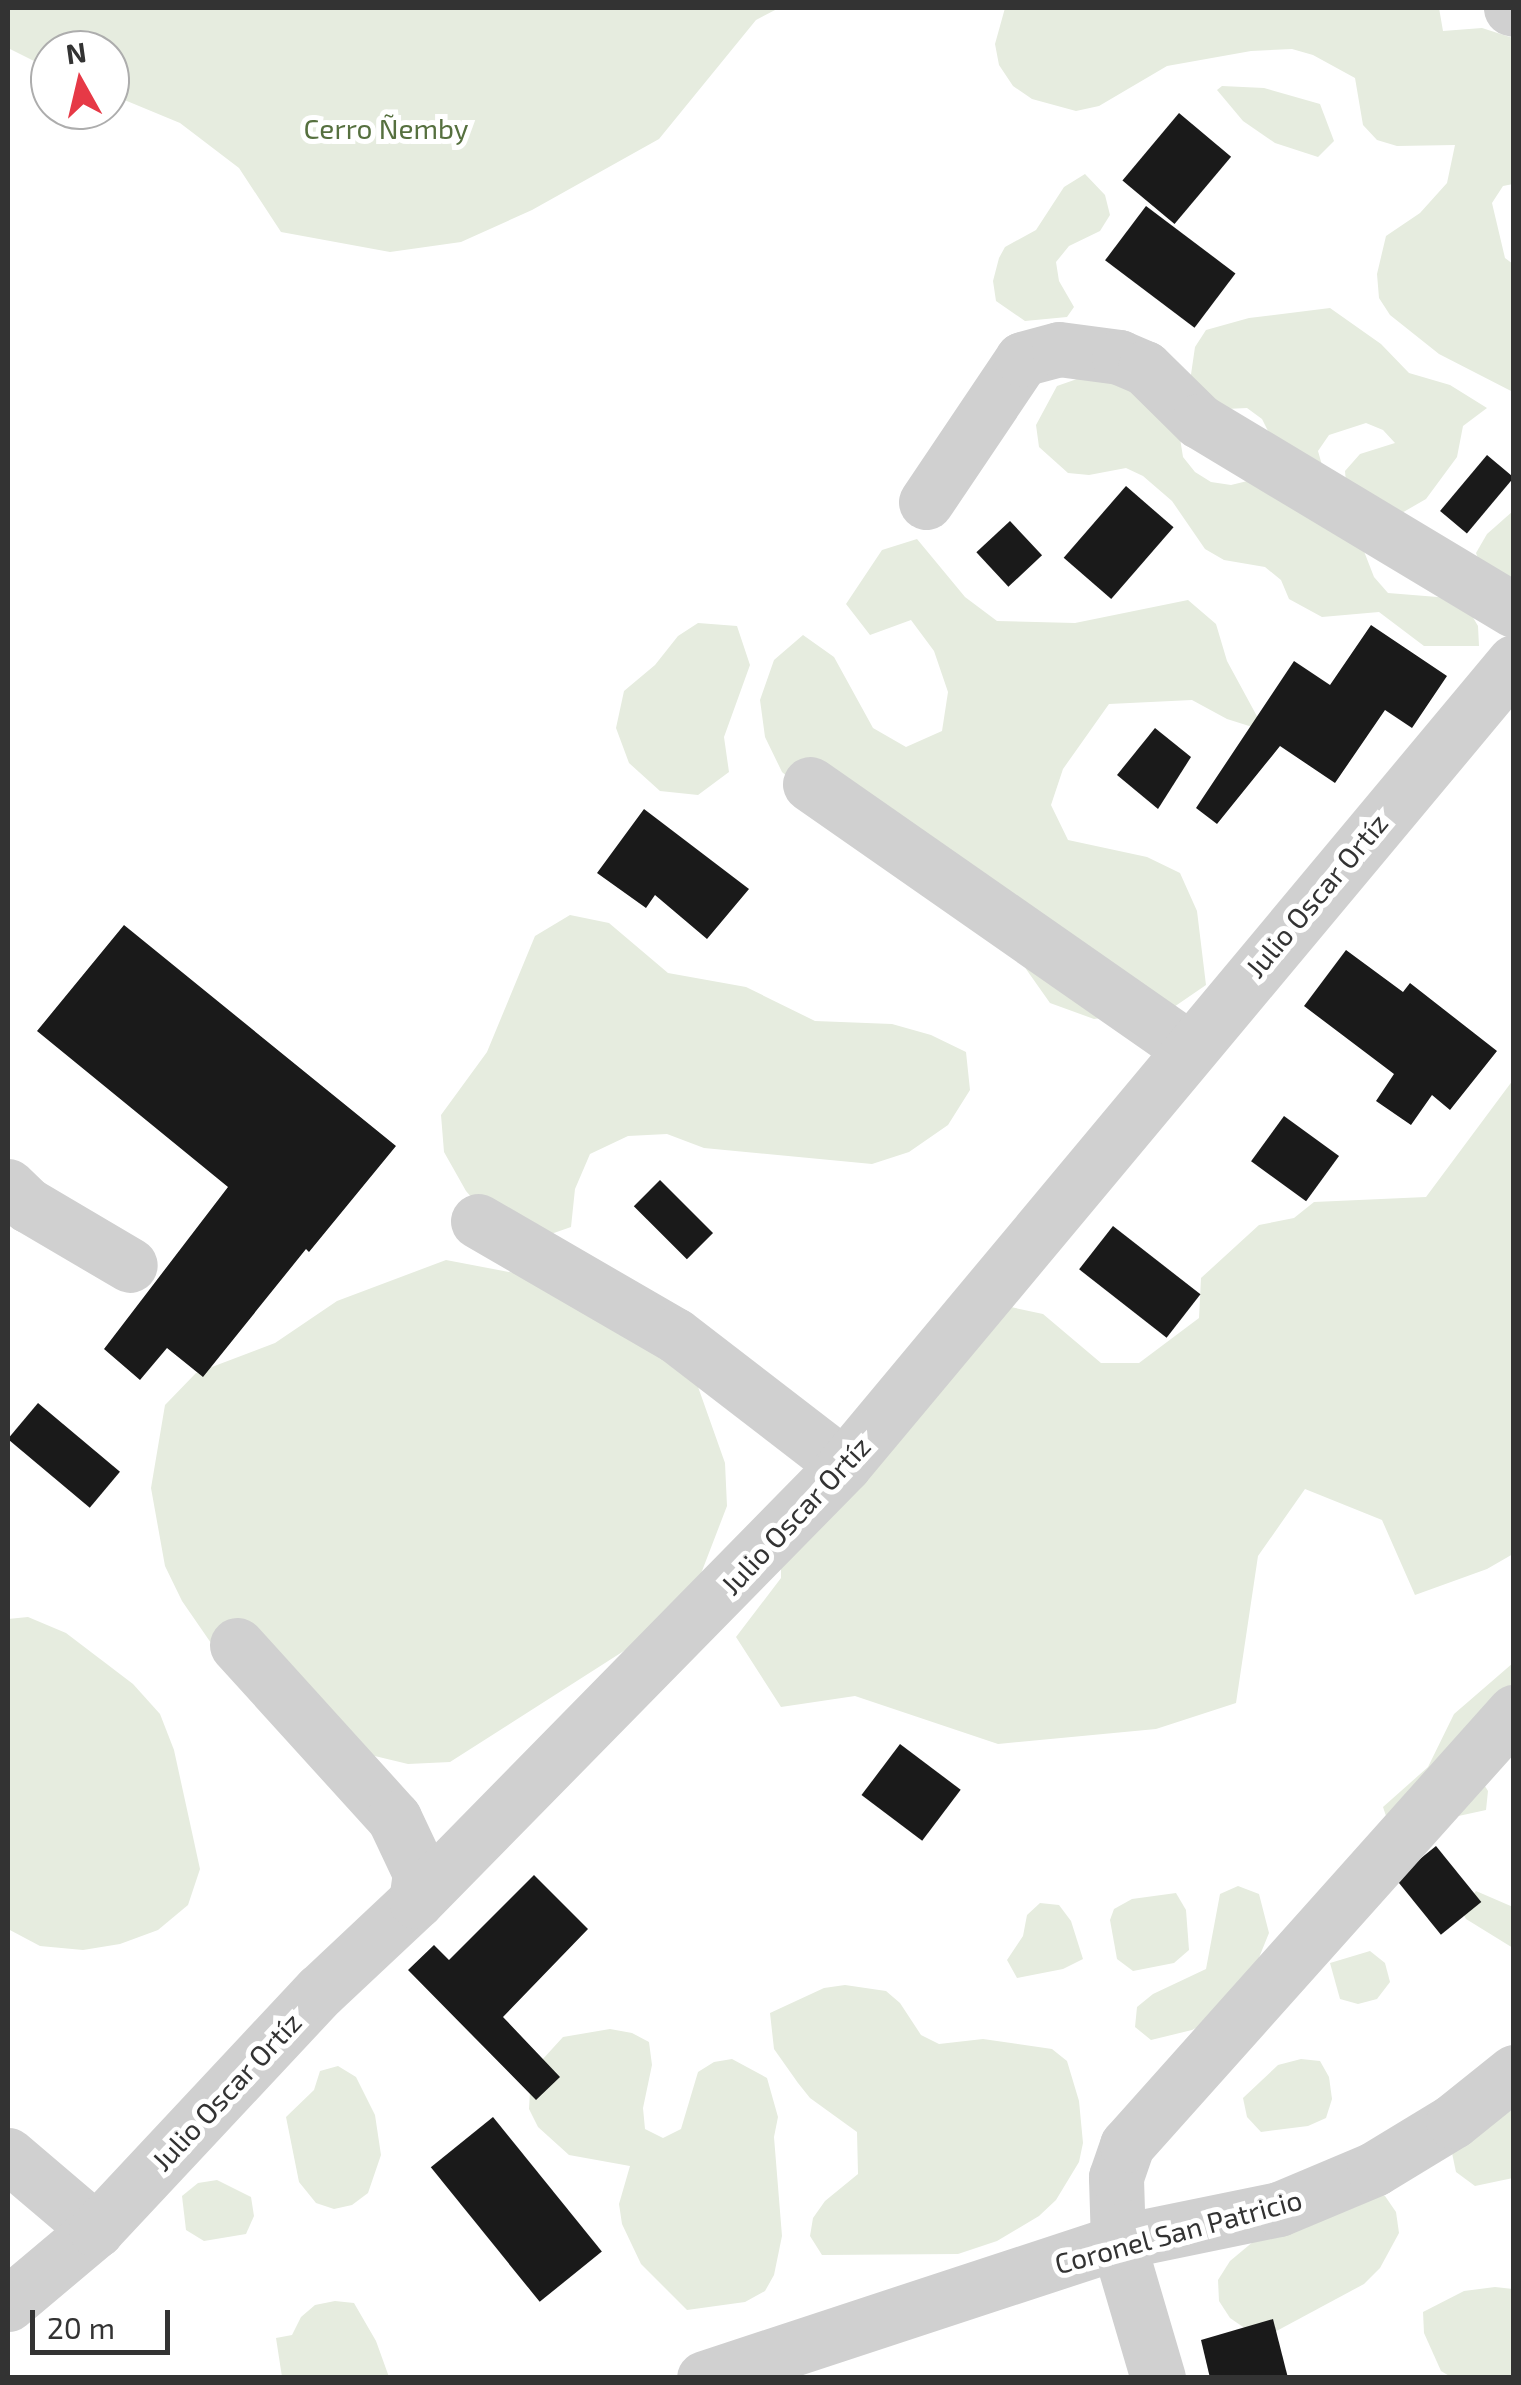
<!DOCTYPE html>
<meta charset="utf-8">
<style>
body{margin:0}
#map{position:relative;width:1521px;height:2385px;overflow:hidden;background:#fff;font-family:"Exo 2",sans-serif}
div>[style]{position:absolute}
.green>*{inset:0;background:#e6ecdf}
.building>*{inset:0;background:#1a1a1a;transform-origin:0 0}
.minor>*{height:55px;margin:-27.5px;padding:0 27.5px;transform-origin:27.5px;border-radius:27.5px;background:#d0d0d0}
span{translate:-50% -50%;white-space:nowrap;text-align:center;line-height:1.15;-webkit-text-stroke:10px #fff;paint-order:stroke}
.park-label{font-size:28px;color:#56703f}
.street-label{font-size:28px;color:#333}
.frame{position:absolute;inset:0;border:10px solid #333;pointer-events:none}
.north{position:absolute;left:30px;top:30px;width:100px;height:100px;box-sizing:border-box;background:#fff;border:2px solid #adadad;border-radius:50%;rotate:352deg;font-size:28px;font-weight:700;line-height:40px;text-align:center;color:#333}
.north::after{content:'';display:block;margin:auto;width:35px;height:45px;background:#e63946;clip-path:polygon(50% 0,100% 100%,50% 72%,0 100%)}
.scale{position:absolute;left:30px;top:2310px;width:140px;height:45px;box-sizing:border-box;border:5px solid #333;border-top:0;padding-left:12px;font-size:30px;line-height:35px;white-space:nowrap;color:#333;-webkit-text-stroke:8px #fff;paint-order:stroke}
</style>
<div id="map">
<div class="green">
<div style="clip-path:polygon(8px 8px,779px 8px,756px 20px,659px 139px,532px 210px,461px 242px,390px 252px,281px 232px,239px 168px,180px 123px,110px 94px,110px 50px,50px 50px,50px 69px,8px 48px)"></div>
<div style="clip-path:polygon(1005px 8px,1439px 8px,1443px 31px,1482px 28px,1513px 38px,1513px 184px,1503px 186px,1492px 203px,1505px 258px,1513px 264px,1513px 392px,1439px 354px,1390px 315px,1379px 298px,1377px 274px,1386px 236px,1420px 213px,1447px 183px,1455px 145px,1397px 146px,1377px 140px,1363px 125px,1355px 78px,1313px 55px,1292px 49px,1251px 51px,1167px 66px,1099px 106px,1076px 111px,1032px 99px,1013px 86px,999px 65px,995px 44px)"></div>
<div style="clip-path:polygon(1222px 86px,1264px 88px,1320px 104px,1334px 141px,1318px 157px,1275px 143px,1243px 121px,1217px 90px)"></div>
<div style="clip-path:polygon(1085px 174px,1105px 195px,1110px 215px,1100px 231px,1069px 246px,1056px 262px,1059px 281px,1074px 307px,1067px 317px,1025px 321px,996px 301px,993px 281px,999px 258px,1005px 247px,1036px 230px,1064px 187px)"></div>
<div style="clip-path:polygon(1330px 308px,1381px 344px,1409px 373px,1450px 385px,1487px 408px,1463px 426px,1457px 457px,1426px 499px,1400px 514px,1346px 483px,1345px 471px,1360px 454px,1395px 443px,1383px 430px,1366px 423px,1329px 435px,1318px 451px,1329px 490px,1353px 523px,1374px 577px,1388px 593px,1450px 598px,1468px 609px,1478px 626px,1479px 646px,1424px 646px,1379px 612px,1322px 617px,1289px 599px,1281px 580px,1265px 567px,1224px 560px,1205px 549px,1172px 501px,1143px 476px,1126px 468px,1089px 475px,1068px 473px,1039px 447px,1036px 425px,1057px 386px,1077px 379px,1121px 380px,1180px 438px,1183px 457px,1195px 472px,1211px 482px,1231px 485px,1268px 476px,1271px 437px,1262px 419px,1247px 408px,1226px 409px,1189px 388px,1195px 347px,1206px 330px,1249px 318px)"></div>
<div style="clip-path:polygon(1513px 511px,1513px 597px,1483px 572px,1476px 553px,1487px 534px)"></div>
<div style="clip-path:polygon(917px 539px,965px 597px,997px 621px,1075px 623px,1188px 600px,1216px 624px,1227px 661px,1265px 731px,1227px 719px,1192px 700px,1109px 704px,1063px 769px,1051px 805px,1068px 840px,1147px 857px,1180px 873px,1197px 911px,1206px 985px,1171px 1009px,1094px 1019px,1050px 1003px,1026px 969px,1012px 933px,812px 798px,782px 772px,765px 737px,760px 700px,774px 660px,803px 635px,834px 657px,873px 728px,906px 747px,942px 731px,948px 692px,934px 651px,911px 620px,870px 635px,846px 604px,882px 550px)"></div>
<div style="clip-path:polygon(698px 623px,737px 626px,750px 665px,724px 737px,729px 772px,698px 795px,660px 791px,629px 763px,616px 728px,624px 691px,655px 665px,678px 636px)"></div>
<div style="clip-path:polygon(570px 915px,609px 923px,668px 973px,746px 987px,815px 1021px,892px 1024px,931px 1035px,966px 1052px,970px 1090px,948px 1125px,909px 1152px,872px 1164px,704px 1148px,667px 1134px,628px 1136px,590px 1154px,575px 1189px,571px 1227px,531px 1241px,492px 1221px,466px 1191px,444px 1152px,441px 1115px,487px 1052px,535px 936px)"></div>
<div style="clip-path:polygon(1513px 1080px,1513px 1554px,1487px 1569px,1415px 1595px,1382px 1520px,1305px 1489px,1258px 1556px,1236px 1703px,1156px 1729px,998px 1744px,855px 1696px,781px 1707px,736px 1637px,781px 1578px,781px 1552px,1006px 1306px,1043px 1314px,1101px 1363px,1139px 1363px,1199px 1318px,1201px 1278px,1259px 1225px,1294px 1218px,1314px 1202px,1426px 1197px)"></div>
<div style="clip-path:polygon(446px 1260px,577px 1285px,697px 1384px,725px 1463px,727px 1506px,697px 1584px,677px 1617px,450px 1762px,408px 1764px,329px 1745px,251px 1701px,182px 1601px,165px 1566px,151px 1488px,165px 1405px,196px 1373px,275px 1343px,337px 1301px)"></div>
<div style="clip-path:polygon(28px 1617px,66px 1633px,133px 1684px,160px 1714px,174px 1750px,200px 1869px,188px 1905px,158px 1930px,120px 1944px,83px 1950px,40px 1946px,8px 1929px,8px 1619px)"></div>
<div style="clip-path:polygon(1513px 1663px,1513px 1713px,1478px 1775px,1488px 1791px,1486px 1810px,1408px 1827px,1389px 1825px,1383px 1807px,1428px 1767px,1454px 1714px)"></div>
<div style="clip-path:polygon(1238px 1886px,1259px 1894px,1269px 1933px,1245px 1992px,1233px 2009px,1192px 2030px,1151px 2040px,1135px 2027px,1137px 2007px,1153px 1994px,1206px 1969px,1220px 1894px)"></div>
<div style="clip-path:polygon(1476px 1891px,1513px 1907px,1513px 1948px,1466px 1919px,1461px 1910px)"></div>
<div style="clip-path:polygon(1176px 1893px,1186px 1910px,1189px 1950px,1174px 1963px,1133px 1971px,1117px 1959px,1110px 1920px,1114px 1909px,1132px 1899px)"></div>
<div style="clip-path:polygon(1040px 1903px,1059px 1905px,1071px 1921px,1083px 1959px,1063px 1969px,1017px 1978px,1007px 1960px,1023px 1936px,1027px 1915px)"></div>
<div style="clip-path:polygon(1370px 1951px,1385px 1963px,1390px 1982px,1377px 1999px,1358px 2004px,1340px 1999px,1330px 1963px)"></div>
<div style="clip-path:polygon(845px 1985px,886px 1991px,900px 2003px,921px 2035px,939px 2044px,983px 2039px,1052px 2049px,1067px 2061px,1079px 2101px,1083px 2143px,1079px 2162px,1056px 2200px,1039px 2216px,997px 2241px,958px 2254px,822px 2255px,810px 2236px,813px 2218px,825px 2201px,858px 2174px,857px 2132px,810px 2098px,798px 2083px,774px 2049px,770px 2013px,824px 1988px)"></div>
<div style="clip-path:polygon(610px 2029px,632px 2033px,649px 2042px,652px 2065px,643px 2108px,645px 2129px,663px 2138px,681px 2129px,698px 2072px,714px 2062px,732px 2059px,767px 2078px,778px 2117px,774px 2137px,782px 2236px,774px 2275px,765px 2291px,745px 2302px,687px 2310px,641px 2264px,622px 2224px,619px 2204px,630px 2166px,569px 2155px,538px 2127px,529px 2109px,531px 2072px,563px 2037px)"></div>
<div style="clip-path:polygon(1301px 2059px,1320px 2061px,1329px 2077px,1332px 2099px,1326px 2118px,1308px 2126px,1261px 2132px,1247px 2117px,1243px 2098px,1278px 2065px)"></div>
<div style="clip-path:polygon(338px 2066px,356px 2077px,375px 2115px,381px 2155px,368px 2193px,352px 2205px,334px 2209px,316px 2203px,299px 2182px,286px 2117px,314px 2090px,320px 2071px)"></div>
<div style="clip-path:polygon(1513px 2100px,1513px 2178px,1475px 2186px,1456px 2172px,1452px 2153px)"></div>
<div style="clip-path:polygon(217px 2180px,251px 2197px,254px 2216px,246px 2234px,204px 2241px,186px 2230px,182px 2196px,198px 2183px)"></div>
<div style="clip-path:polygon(1367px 2191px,1385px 2196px,1396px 2212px,1399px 2233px,1380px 2268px,1364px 2284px,1269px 2335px,1246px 2329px,1230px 2318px,1219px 2301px,1218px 2280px,1230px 2261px,1260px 2236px)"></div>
<div style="clip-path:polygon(1495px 2287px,1513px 2289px,1513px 2377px,1451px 2377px,1441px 2371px,1424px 2333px,1423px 2312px,1464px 2291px)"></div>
<div style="clip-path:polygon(335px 2301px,354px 2303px,376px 2341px,389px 2377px,282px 2377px,276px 2338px,292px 2335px,301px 2317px,315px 2305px)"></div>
</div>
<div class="building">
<div style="left:1179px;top:113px;width:68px;height:88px;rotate:40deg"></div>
<div style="left:1146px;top:206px;width:112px;height:68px;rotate:37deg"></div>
<div style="left:1487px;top:455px;width:35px;height:73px;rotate:40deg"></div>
<div style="left:1126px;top:486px;width:63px;height:95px;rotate:41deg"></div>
<div style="left:1010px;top:521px;width:47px;height:46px;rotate:47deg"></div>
<div style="clip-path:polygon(1371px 625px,1447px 676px,1412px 728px,1385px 710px,1335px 783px,1280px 746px,1217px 824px,1196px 808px,1294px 661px,1330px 685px)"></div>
<div style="clip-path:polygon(1155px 728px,1191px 757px,1158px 809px,1117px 775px)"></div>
<div style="clip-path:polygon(644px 809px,749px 889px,707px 939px,655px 895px,646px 908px,597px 873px)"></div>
<div style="clip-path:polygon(124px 925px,396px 1146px,309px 1252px,306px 1249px,203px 1377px,167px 1348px,140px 1380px,104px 1349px,228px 1187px,37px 1031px)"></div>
<div style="clip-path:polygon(1346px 950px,1403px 992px,1410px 983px,1497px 1051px,1450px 1110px,1432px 1095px,1411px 1125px,1376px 1101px,1394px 1074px,1304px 1006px)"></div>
<div style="left:1284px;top:1116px;width:68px;height:56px;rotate:36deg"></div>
<div style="left:660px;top:1180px;width:75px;height:37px;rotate:45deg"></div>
<div style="left:1113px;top:1226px;width:111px;height:55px;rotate:38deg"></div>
<div style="left:38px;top:1403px;width:107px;height:47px;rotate:40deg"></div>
<div style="left:900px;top:1744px;width:76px;height:64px;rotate:37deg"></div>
<div style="left:1436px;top:1846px;width:72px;height:52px;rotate:51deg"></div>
<div style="clip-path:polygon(534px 1875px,588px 1929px,503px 2017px,560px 2077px,536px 2100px,408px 1970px,434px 1945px,449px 1960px)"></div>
<div style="left:493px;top:2117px;width:173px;height:80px;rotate:51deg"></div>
<div style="clip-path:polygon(1273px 2319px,1288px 2378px,1210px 2378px,1201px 2340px)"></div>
</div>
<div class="minor">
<div style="left:1511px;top:8px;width:3px;rotate:18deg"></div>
<div style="left:926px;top:502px;width:172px;rotate:-56.1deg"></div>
<div style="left:1022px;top:359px;width:38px;rotate:-15deg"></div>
<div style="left:1059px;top:349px;width:61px;rotate:7.6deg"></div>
<div style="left:1119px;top:357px;width:28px;rotate:23deg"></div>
<div style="left:1145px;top:368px;width:76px;rotate:44.5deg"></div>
<div style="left:1199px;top:421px;width:367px;rotate:31deg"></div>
<div style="left:810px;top:784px;width:461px;rotate:34.9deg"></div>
<div style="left:8px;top:1186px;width:28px;rotate:44deg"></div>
<div style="left:28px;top:1205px;width:118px;rotate:30.5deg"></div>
<div style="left:478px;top:1221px;width:228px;rotate:30.1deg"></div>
<div style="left:675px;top:1335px;width:213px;rotate:37.6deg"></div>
<div style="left:237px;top:1645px;width:234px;rotate:47.8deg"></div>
<div style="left:394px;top:1818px;width:61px;rotate:64.7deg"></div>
<div style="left:420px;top:1873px;width:28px;rotate:98deg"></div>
<div style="left:8px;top:2155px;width:116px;rotate:40.4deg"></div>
<div style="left:8px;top:2304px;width:115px;rotate:-40.1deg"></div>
<div style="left:96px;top:2230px;width:328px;rotate:-46.9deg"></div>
<div style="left:320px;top:1991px;width:132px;rotate:-43.2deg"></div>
<div style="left:416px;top:1901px;width:611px;rotate:-45.53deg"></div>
<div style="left:844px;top:1465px;width:1046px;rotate:-50.16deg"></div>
<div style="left:704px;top:2378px;width:436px;rotate:-18.2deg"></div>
<div style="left:1118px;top:2242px;width:164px;rotate:-11.6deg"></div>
<div style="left:1279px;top:2209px;width:103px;rotate:-22.8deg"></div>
<div style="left:1374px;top:2169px;width:92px;rotate:-31.3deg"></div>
<div style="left:1453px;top:2121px;width:78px;rotate:-38.8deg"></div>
<div style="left:1158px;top:2378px;width:142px;rotate:-106.4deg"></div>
<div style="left:1118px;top:2242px;width:65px;rotate:-91.8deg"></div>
<div style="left:1116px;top:2177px;width:34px;rotate:-71deg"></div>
<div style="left:1127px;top:2145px;width:581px;rotate:-48.21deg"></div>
</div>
<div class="park-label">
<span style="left:386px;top:128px">Cerro Ñemby</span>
</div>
<div class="street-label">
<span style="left:1316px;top:895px;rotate:-50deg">Julio Oscar Ortíz</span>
<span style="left:795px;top:1515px;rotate:-47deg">Julio Oscar Ortíz</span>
<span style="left:226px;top:2091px;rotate:-47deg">Julio Oscar Ortíz</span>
<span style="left:1178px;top:2231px;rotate:-15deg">Coronel San Patricio</span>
</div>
<div class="frame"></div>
<div class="north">N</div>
<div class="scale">20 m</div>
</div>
